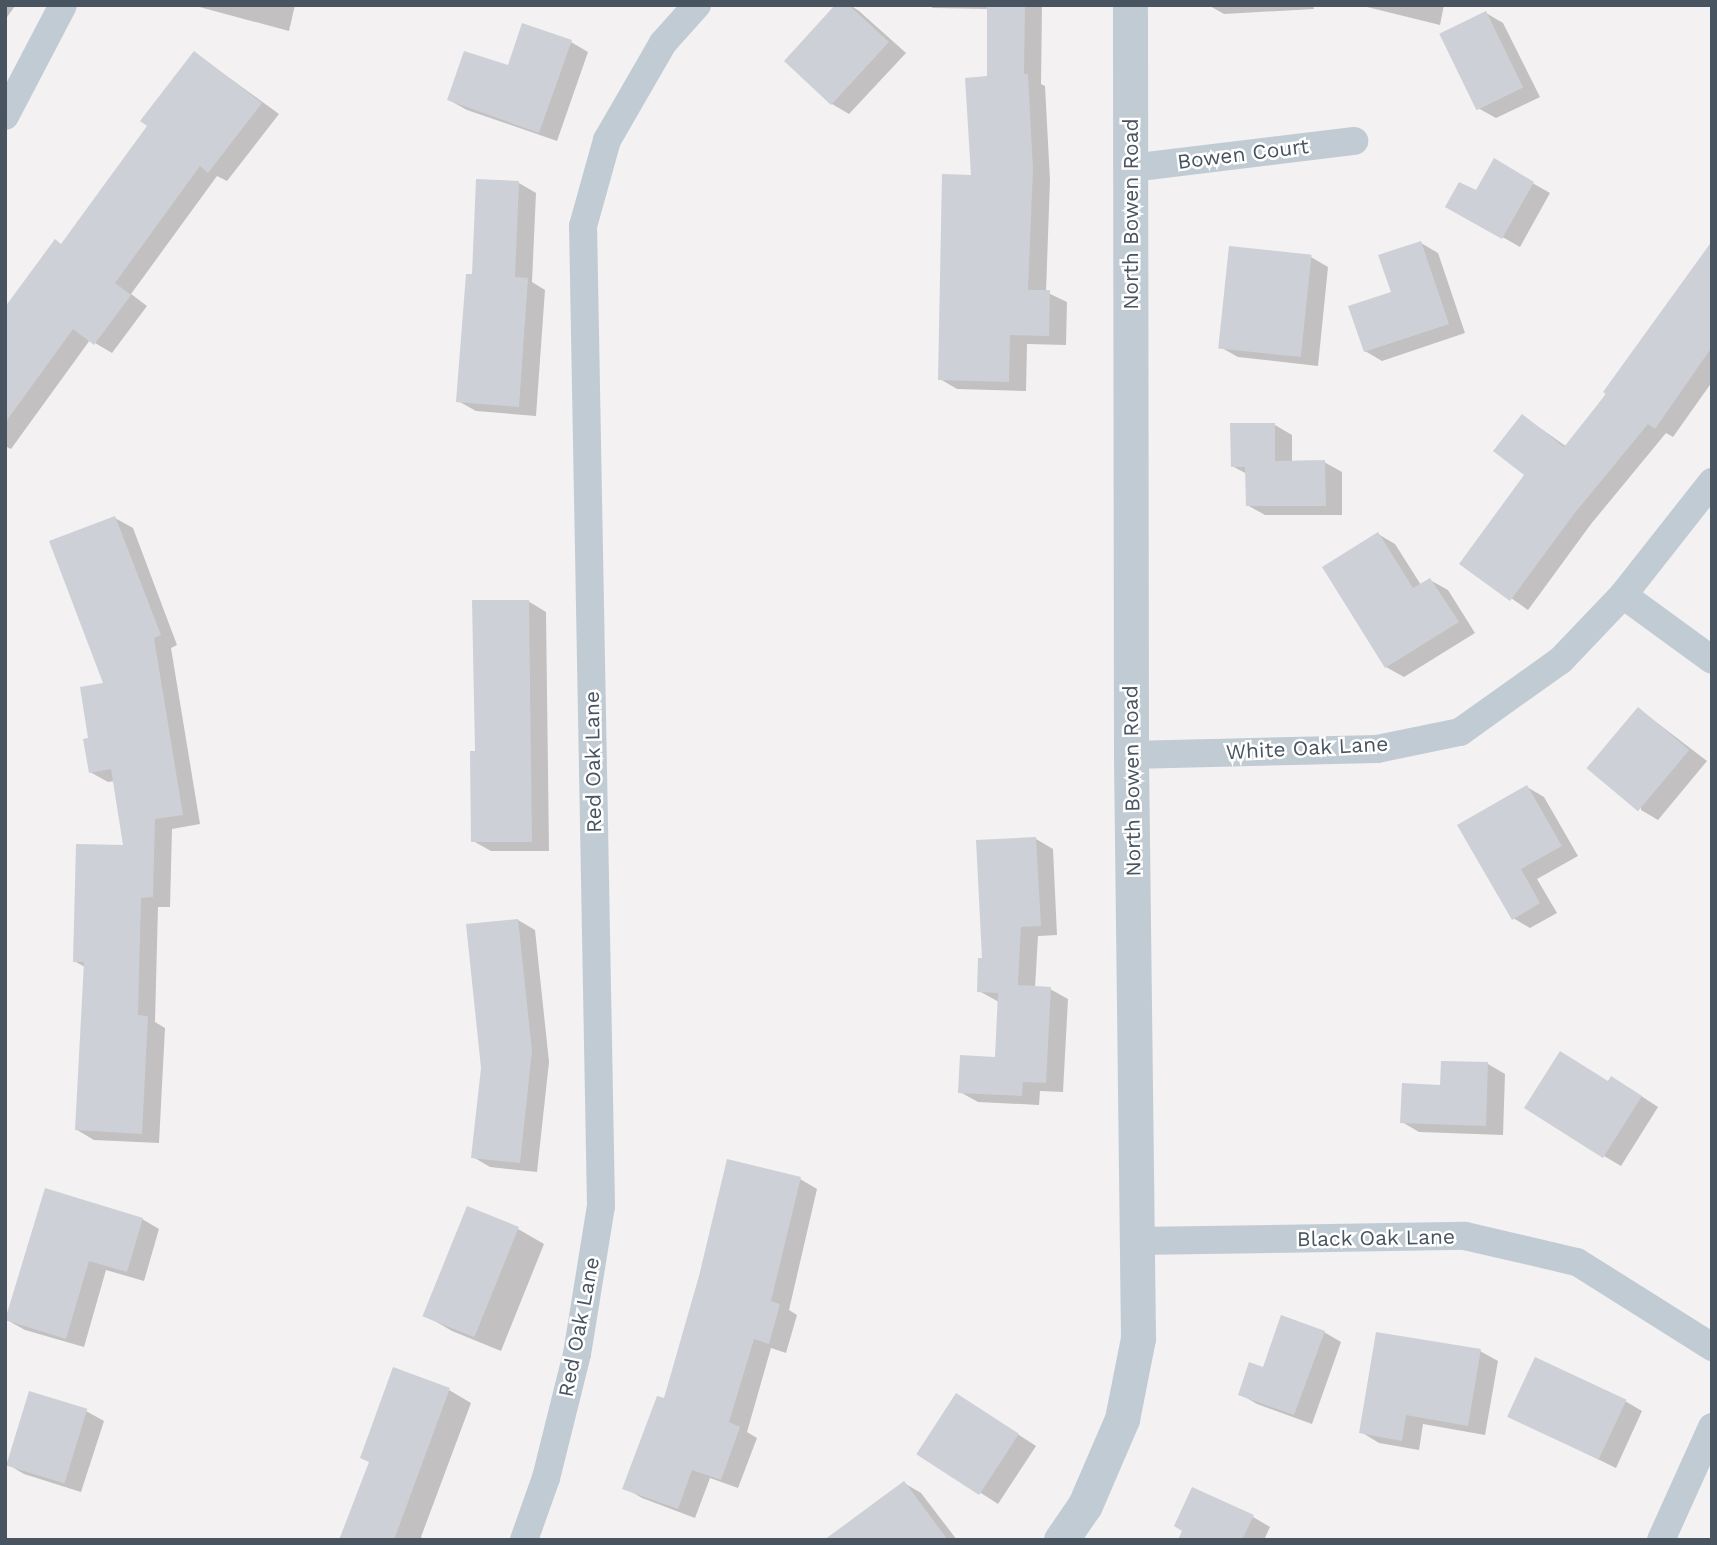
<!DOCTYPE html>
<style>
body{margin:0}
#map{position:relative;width:1717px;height:1545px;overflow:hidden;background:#f3f1f1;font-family:"Work Sans",sans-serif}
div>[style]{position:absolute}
.shadow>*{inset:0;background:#0003}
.building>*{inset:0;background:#cdd0d6;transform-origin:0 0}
.minor>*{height:28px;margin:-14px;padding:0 14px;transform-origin:14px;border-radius:14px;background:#c1cbd3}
.tertiary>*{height:35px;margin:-17.5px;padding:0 17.5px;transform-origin:17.5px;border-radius:17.5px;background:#c1cbd3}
span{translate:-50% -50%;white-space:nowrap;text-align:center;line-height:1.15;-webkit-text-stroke:5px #fff;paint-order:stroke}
.street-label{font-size:21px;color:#485460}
.frame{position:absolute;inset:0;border:7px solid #485460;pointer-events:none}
</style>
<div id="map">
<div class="shadow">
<div style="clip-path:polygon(5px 5px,15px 6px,5px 20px)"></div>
<div style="clip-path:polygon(192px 5px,295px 5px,289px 31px)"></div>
<div style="clip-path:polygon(838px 5px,850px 5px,859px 11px,906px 53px,849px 114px,832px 104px)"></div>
<div style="clip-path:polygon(927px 5px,1042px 5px,1041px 84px,1045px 86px,1050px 180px,1046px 292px,1067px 302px,1066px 345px,1027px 344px,1026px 391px,957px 389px,940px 379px,944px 176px,973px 177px,988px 78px,989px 9px,933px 8px)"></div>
<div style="clip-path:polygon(1208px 5px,1313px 5px,1314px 9px,1224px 14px)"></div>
<div style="clip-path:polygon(1359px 5px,1444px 5px,1440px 25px)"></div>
<div style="clip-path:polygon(1486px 13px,1503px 23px,1540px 97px,1496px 118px,1478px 108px)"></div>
<div style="clip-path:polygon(571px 42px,588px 52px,557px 141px,467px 110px,449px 100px)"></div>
<div style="clip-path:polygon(195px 53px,279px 114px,227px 181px,217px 176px,131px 294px,147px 306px,112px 353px,90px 340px,11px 449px,5px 446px,5px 331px,149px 126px)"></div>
<div style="clip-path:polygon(1494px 161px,1550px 193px,1520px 247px,1448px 206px,1476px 193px)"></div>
<div style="clip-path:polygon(519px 183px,536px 193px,532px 282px,545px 290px,536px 416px,476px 411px,458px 401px,473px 276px)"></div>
<div style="clip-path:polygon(1421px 243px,1438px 253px,1465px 333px,1382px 361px,1365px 351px)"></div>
<div style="clip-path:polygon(1712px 249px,1712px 382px,1673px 437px,1666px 433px,1591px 524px,1528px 610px,1461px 563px,1526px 474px,1523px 416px,1567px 447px)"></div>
<div style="clip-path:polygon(1311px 257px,1328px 267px,1318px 366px,1238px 357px,1220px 347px)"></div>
<div style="clip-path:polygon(1275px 425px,1292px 435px,1292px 462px,1324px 462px,1342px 472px,1342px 515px,1265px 515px,1247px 505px,1247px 474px,1232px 466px)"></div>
<div style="clip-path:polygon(115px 518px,133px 528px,177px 645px,171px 648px,200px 824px,172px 829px,170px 907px,158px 907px,155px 1022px,165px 1028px,159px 1143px,94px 1140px,77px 1130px,85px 967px,74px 961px,125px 847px,115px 781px,108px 782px,90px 772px,90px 739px,106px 684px)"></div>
<div style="clip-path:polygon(1378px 534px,1395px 544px,1421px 585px,1430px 580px,1448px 590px,1475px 633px,1404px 677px,1386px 667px,1324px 568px)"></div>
<div style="clip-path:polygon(528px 601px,546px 612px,549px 851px,491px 851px,473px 841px,476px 753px)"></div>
<div style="clip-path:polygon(1639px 709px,1707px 761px,1658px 820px,1641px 810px)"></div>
<div style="clip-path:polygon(1527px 787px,1544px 797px,1578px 856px,1537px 879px,1557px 913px,1530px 928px,1513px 918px)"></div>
<div style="clip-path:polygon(1036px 839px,1053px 849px,1057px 935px,1038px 936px,1035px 988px,1050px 989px,1068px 999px,1063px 1092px,1040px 1091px,1039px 1105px,978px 1102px,960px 1092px,996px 1059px,999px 1002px,979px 991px,984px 960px)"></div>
<div style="clip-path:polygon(518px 920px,535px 930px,549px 1062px,537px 1172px,490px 1167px,473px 1157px)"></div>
<div style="clip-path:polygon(1488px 1064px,1505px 1074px,1503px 1135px,1419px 1132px,1402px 1122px,1442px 1087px)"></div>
<div style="clip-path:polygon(1609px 1083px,1629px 1088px,1658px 1107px,1621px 1166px,1604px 1156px)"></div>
<div style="clip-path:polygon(800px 1179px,817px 1189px,789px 1310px,797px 1315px,786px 1353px,771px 1348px,747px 1432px,757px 1438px,738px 1488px,710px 1478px,695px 1518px,642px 1498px,625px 1488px,665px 1400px)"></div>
<div style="clip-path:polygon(142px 1219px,159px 1229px,144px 1281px,106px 1270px,84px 1347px,25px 1330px,7px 1320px)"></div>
<div style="clip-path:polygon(518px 1229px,544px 1244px,501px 1351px,452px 1331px,426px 1316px)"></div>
<div style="clip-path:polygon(1324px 1332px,1341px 1342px,1312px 1424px,1257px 1404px,1240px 1394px,1264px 1369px)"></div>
<div style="clip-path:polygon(1480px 1351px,1498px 1361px,1485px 1435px,1423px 1424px,1419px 1450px,1379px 1443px,1361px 1432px)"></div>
<div style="clip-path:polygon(449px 1390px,471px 1403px,421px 1537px,425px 1540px,341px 1540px)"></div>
<div style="clip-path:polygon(1625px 1401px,1642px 1411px,1616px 1468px,1509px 1416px)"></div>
<div style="clip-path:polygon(973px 1405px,1036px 1446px,998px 1504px,919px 1453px)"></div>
<div style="clip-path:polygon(86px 1411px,104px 1421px,81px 1492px,24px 1474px,7px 1464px)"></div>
<div style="clip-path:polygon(904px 1483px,921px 1493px,957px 1540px,827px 1540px)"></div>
<div style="clip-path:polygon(1253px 1517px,1270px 1527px,1264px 1540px,1180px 1540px)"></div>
</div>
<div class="building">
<div style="clip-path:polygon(835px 5px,849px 5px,889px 42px,831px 105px,784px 61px)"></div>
<div style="clip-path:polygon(987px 5px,1025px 5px,1024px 74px,1028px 74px,1033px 169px,1028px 290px,1050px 290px,1049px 336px,1010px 335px,1009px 382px,938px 380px,942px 174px,971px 175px,965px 78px,987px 76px)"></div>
<div style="left:1486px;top:11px;width:85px;height:52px;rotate:64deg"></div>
<div style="clip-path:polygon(522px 23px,572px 40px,539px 133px,447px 100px,464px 51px,508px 65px)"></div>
<div style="clip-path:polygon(194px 51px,262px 103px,208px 173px,200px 166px,115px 283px,131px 295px,94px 345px,73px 329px,5px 423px,5px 307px,55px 239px,61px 244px,147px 126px,140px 121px)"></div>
<div style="clip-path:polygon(1494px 158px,1534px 182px,1502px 239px,1445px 207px,1459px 182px,1476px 190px)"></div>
<div style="clip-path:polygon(476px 179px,519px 181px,515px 277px,528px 278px,519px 407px,456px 402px,466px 274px,472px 274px)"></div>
<div style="clip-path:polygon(1421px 241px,1449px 324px,1364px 352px,1348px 306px,1391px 292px,1378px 255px)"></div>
<div style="clip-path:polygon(1712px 241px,1712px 347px,1655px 429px,1648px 424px,1574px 514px,1510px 601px,1459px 564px,1524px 475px,1493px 451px,1522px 414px,1564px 447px,1606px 394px,1603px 392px)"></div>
<div style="left:1229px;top:246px;width:83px;height:103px;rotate:6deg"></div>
<div style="clip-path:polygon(1230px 423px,1275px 423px,1275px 461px,1325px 460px,1326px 506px,1246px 506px,1245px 467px,1231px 467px)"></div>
<div style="clip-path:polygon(115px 516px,161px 635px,154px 638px,183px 815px,155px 819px,153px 897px,141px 898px,138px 1015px,148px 1016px,142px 1134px,75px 1130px,84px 962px,73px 962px,76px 844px,123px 845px,111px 769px,89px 773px,83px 739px,88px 738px,80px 687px,103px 683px,49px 541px)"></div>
<div style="clip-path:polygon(1378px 532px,1413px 588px,1430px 578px,1459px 622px,1385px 668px,1322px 567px)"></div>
<div style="clip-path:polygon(472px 600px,529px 600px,532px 842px,471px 842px,470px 751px,475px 751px)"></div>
<div style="left:1638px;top:707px;width:67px;height:80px;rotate:40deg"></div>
<div style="clip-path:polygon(1527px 785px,1562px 846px,1521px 869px,1540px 903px,1512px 920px,1457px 825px)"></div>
<div style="clip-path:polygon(1036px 837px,1041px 926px,1021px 927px,1018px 985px,1051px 987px,1046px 1083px,1023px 1082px,1022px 1096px,958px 1093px,960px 1055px,995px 1057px,998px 993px,977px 992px,978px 958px,982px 958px,976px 840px)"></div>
<div style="clip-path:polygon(518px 919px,532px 1051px,520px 1163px,471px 1158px,481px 1068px,466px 924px)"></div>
<div style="clip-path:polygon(1560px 1051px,1608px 1081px,1611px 1076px,1642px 1096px,1603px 1158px,1524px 1108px)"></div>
<div style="clip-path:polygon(1441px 1061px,1488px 1062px,1486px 1126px,1400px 1123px,1402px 1083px,1440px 1085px)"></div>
<div style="clip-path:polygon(727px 1159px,801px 1177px,771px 1301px,780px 1304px,769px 1344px,754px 1339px,729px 1422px,740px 1427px,721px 1480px,692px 1470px,678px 1509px,622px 1489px,657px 1396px,664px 1398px,699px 1276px)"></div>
<div style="clip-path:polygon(45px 1188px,143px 1218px,127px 1272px,89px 1261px,66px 1339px,5px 1320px)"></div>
<div style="left:467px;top:1206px;width:56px;height:119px;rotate:22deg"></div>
<div style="clip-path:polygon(1281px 1315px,1325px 1331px,1294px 1415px,1238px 1395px,1249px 1362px,1263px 1367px)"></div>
<div style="clip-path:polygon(1376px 1332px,1481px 1349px,1468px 1426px,1406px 1415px,1402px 1441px,1359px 1433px)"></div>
<div style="left:1535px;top:1357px;width:101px;height:66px;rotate:25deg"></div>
<div style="clip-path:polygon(393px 1367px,450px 1388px,394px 1540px,339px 1540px,369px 1462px,360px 1458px)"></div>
<div style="left:29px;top:1391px;width:61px;height:78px;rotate:17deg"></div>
<div style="left:956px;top:1393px;width:75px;height:73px;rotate:33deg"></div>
<div style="clip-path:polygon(904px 1481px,948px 1540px,824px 1540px)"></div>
<div style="clip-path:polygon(1192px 1487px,1254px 1515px,1242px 1540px,1178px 1540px,1182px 1531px,1174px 1526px)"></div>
</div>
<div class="minor">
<div style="left:5px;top:116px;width:125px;rotate:-62.4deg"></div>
<div style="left:1131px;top:168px;width:225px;rotate:-6.9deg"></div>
<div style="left:1623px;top:595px;width:110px;rotate:36.1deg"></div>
<div style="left:1131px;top:755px;width:246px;rotate:-1.4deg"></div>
<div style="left:1377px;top:749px;width:85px;rotate:-11.6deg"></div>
<div style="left:1460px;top:732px;width:124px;rotate:-35.5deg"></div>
<div style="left:1561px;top:660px;width:90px;rotate:-46.4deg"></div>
<div style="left:1623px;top:595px;width:144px;rotate:-51.8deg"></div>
<div style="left:1138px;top:1241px;width:327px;rotate:-0.9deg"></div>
<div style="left:1465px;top:1236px;width:115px;rotate:13.1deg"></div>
<div style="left:1577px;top:1262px;width:160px;rotate:32.2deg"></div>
<div style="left:524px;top:1540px;width:66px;rotate:-70.5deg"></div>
<div style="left:546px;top:1478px;width:128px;rotate:-76deg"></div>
<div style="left:577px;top:1354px;width:150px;rotate:-80.8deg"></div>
<div style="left:601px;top:1206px;width:980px;rotate:-91.05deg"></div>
<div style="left:583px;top:226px;width:89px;rotate:-74.4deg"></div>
<div style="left:607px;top:140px;width:112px;rotate:-60deg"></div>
<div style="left:663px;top:43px;width:51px;rotate:-48.2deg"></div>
<div style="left:1661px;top:1540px;width:124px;rotate:-65.7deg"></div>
</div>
<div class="tertiary">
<div style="left:1061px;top:1540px;width:42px;rotate:-55.6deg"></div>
<div style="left:1085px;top:1505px;width:94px;rotate:-66.7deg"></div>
<div style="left:1122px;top:1419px;width:83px;rotate:-78.8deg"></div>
<div style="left:1138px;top:1338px;width:583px;rotate:-90.69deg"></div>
<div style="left:1131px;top:755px;width:750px;rotate:-90.08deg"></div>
</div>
<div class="street-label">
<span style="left:1243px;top:154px;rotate:-7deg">Bowen Court</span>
<span style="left:1131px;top:214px;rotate:-90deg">North Bowen Road</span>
<span style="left:1307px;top:748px;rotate:-3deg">White Oak Lane</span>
<span style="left:593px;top:762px;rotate:-91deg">Red Oak Lane</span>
<span style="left:1132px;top:781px;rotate:-91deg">North Bowen Road</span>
<span style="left:1376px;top:1238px;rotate:-1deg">Black Oak Lane</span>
<span style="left:579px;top:1327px;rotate:-79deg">Red Oak Lane</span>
</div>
<div class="frame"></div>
</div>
